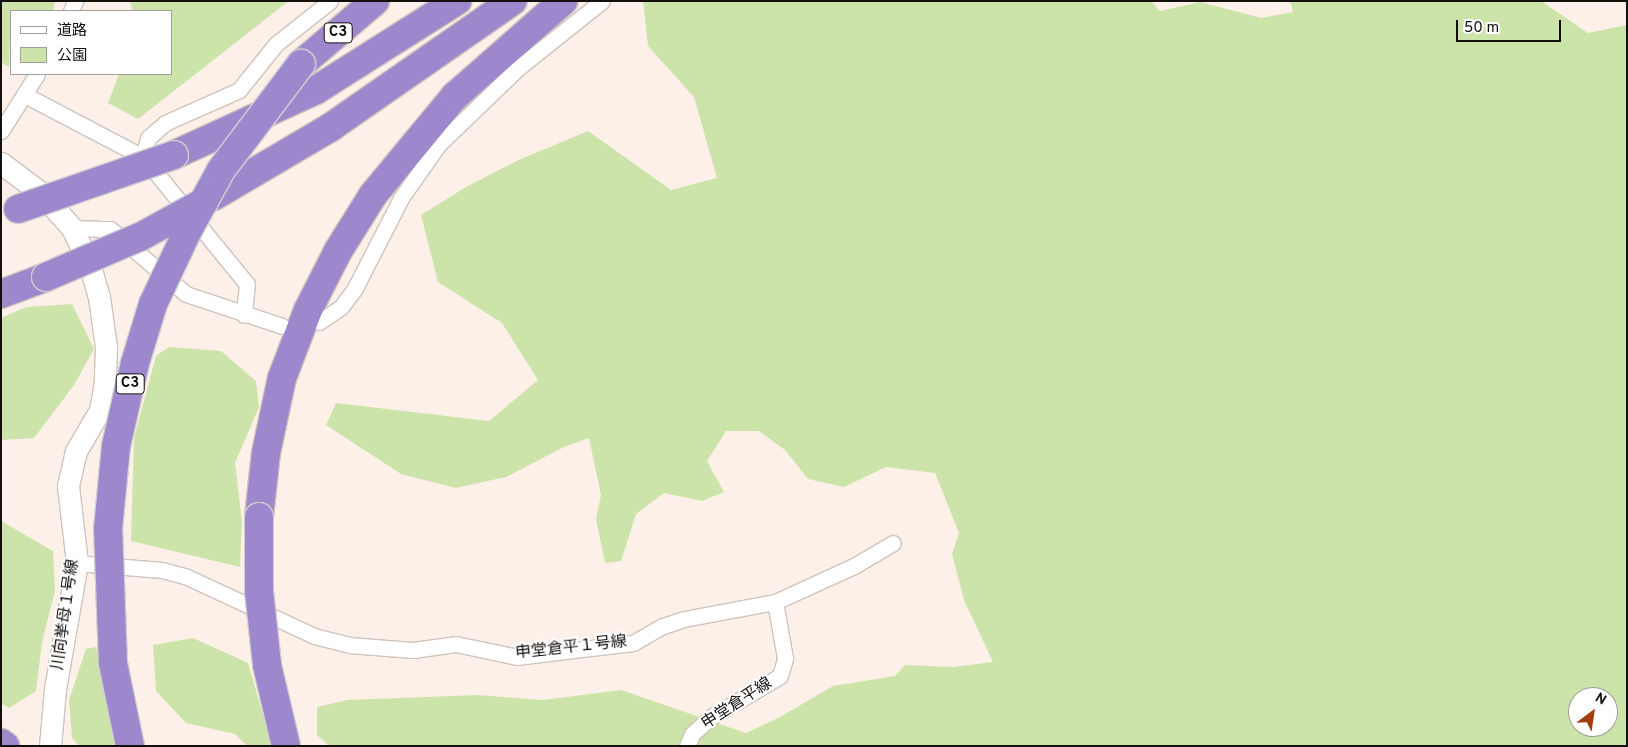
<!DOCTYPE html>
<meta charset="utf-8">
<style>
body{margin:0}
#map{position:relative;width:1628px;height:747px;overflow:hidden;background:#fcf0e9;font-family:Overpass,"Noto Sans JP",sans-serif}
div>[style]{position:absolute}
.green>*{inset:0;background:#cce4a9}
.roads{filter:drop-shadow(1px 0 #cfc3bd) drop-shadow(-1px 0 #cfc3bd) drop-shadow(0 1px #cfc3bd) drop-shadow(0 -1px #cfc3bd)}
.street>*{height:15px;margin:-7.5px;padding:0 7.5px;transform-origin:7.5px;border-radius:7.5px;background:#fff}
.secondary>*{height:21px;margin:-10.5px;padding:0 10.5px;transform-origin:10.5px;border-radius:10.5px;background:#fff}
.highway>*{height:28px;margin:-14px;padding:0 14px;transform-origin:14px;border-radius:14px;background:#9e88cd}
.bridges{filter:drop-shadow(1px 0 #d0cfcf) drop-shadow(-1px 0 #d0cfcf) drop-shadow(0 1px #d0cfcf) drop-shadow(0 -1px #d0cfcf)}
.highway-bridge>*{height:28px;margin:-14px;padding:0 14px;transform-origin:14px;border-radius:14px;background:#9e88cd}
span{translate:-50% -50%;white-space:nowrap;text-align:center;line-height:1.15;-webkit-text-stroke:4px #fff;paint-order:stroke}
.shield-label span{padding:1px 4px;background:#fff;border:1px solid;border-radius:4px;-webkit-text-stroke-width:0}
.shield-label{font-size:15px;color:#130f0d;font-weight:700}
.street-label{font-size:16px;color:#130f0d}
.frame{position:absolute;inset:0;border:2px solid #130f0d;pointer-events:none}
.legend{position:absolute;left:10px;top:10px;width:162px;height:65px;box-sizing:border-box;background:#fff;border:1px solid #a19f9e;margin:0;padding:6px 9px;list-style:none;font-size:15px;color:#130f0d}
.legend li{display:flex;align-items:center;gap:10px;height:25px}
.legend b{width:25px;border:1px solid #a19f9e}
.north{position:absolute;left:1568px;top:687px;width:50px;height:50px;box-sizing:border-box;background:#fff;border:1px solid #a19f9e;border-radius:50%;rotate:31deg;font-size:14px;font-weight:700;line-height:20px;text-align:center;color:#130f0d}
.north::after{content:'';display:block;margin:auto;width:18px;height:22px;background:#a23d10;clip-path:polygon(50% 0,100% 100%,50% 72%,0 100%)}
.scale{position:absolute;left:1456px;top:20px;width:105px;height:22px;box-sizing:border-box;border:2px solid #130f0d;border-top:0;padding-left:6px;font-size:15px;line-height:18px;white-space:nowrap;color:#130f0d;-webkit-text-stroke:4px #fff;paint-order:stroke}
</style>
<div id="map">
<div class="green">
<div style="clip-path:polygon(1px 1px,55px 1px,53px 11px,11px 11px,9px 67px,1px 62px)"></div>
<div style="clip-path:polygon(130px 1px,289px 1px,138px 119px,108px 103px,119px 74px,171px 74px,171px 11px,132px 11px)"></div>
<div style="clip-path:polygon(evenodd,643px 1px,1151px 1px,1160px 11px,1200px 2px,1261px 18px,1293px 12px,1290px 1px,1541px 1px,1588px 33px,1627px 25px,1627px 746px,329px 746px,317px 735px,317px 707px,347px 700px,478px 695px,543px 700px,621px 690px,746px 733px,780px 717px,833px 686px,895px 676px,905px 665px,953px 667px,993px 662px,964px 600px,952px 554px,959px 533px,935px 473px,886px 467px,844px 487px,808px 479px,785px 450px,759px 431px,726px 431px,707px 461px,724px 492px,702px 501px,664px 493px,636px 514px,621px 561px,605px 563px,596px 519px,601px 495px,589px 438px,564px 447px,506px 477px,456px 488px,401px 474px,326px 425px,336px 403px,489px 421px,538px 380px,502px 323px,438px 282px,421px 215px,466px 187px,521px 159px,588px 131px,671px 190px,717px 178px,694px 97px,648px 46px,643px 1px,1578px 697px,1608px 697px,1608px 727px,1578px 727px,1578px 697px)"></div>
<div style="clip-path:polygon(72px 304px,94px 349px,74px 385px,34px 438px,1px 440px,1px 318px,26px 307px)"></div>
<div style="clip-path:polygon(169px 347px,221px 351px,256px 381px,259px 407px,235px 463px,242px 521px,240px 567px,131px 541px,134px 438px,156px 356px)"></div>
<div style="clip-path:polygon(1px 521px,53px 551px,55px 591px,42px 642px,36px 691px,9px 708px,1px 703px)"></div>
<div style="clip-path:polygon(193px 638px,248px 663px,272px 746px,247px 746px,235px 734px,186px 723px,156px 691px,153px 645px)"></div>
<div style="clip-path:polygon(96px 647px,108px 706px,118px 746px,79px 746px,72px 738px,69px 700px,86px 649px)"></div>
</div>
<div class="roads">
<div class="street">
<div style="left:71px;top:11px;width:11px;rotate:-68deg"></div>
<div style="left:25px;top:95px;width:133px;rotate:27.7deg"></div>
<div style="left:143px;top:157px;width:164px;rotate:50.7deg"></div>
<div style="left:247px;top:284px;width:31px;rotate:96deg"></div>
<div style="left:1px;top:131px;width:67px;rotate:-57.7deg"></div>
<div style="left:143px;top:157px;width:20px;rotate:-75deg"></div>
<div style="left:148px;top:138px;width:23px;rotate:-41deg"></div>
<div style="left:165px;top:123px;width:81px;rotate:-24deg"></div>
<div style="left:239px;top:90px;width:59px;rotate:-51.2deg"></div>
<div style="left:276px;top:44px;width:69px;rotate:-38.5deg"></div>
<div style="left:72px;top:228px;width:38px;rotate:2deg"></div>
<div style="left:110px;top:229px;width:100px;rotate:40.5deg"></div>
<div style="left:186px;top:294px;width:101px;rotate:18.4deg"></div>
<div style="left:319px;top:322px;width:27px;rotate:-34deg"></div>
<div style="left:341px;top:307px;width:21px;rotate:-53deg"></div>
<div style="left:354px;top:290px;width:103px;rotate:-62.9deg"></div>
<div style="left:401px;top:198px;width:66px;rotate:-54.9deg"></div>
<div style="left:439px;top:144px;width:110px;rotate:-43.9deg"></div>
<div style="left:518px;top:68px;width:107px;rotate:-38.6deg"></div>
<div style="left:77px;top:563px;width:85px;rotate:4.7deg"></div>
<div style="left:162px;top:570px;width:24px;rotate:15deg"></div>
<div style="left:185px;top:576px;width:142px;rotate:24.9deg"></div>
<div style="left:314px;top:636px;width:36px;rotate:14deg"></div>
<div style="left:349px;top:645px;width:64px;rotate:4.5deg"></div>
<div style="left:413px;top:650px;width:43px;rotate:-7.9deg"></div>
<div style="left:456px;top:644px;width:62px;rotate:12deg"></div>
<div style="left:517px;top:657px;width:117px;rotate:-6.9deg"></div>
<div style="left:633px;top:643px;width:34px;rotate:-30deg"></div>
<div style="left:663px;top:626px;width:22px;rotate:-18deg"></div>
<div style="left:684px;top:619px;width:93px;rotate:-10.6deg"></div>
<div style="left:775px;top:602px;width:87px;rotate:-24.5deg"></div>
<div style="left:854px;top:566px;width:45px;rotate:-30.5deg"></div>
<div style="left:687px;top:746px;width:13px;rotate:-67deg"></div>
<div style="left:692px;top:734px;width:25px;rotate:-42deg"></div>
<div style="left:711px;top:717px;width:80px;rotate:-30.7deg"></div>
<div style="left:780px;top:676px;width:19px;rotate:-74deg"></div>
<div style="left:785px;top:658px;width:57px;rotate:-100.1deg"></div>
</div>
<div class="secondary">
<div style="left:1px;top:163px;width:50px;rotate:36.9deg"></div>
<div style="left:41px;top:193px;width:47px;rotate:48.5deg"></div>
<div style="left:72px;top:228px;width:42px;rotate:64.7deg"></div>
<div style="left:90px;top:266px;width:32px;rotate:74deg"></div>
<div style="left:99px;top:297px;width:50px;rotate:82deg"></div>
<div style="left:106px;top:347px;width:35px;rotate:92deg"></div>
<div style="left:105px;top:382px;width:28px;rotate:100deg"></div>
<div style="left:100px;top:410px;width:48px;rotate:120.3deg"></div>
<div style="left:76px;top:451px;width:36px;rotate:103deg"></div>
<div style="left:68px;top:486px;width:78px;rotate:83.3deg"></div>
<div style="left:77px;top:563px;width:128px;rotate:99.9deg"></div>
<div style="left:55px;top:689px;width:57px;rotate:95deg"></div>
</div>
<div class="highway">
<div style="left:301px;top:64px;width:97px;rotate:-40.4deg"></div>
<div style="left:174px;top:155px;width:156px;rotate:-24.6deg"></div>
<div style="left:316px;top:90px;width:167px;rotate:-32.3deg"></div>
<div style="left:214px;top:196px;width:136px;rotate:-30.5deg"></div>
<div style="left:331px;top:127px;width:221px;rotate:-34.8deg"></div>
<div style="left:1px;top:294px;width:48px;rotate:-20.7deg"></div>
<div style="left:259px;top:517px;width:64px;rotate:-83.8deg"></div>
<div style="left:266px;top:453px;width:77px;rotate:-78deg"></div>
<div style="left:282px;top:378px;width:73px;rotate:-69.1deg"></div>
<div style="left:308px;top:310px;width:66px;rotate:-63deg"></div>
<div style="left:338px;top:251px;width:66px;rotate:-58deg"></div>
<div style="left:373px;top:195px;width:129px;rotate:-50.4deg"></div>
<div style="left:455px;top:96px;width:144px;rotate:-41.3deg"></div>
<div style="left:1px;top:743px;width:5px;rotate:37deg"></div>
</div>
</div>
<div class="bridges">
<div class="highway-bridge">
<div style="left:18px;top:209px;width:165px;rotate:-19.1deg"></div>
<div style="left:46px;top:277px;width:102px;rotate:-23.1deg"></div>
<div style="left:140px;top:237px;width:73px;rotate:-28.7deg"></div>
<div style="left:259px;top:517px;width:74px;rotate:90deg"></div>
<div style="left:259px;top:591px;width:74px;rotate:83.8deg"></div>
<div style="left:267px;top:665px;width:83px;rotate:76.8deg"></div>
<div style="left:130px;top:746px;width:85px;rotate:-101.6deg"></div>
<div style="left:113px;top:663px;width:134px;rotate:-92.1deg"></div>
<div style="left:108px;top:529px;width:83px;rotate:-84.5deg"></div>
<div style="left:116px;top:446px;width:85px;rotate:-77.1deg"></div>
<div style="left:135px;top:363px;width:62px;rotate:-73deg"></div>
<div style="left:153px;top:304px;width:82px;rotate:-64.7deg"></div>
<div style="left:188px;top:230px;width:68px;rotate:-61.2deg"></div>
<div style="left:221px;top:170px;width:133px;rotate:-53deg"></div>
</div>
</div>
<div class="shield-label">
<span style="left:338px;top:33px">C3</span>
<span style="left:130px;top:384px">C3</span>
</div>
<div class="street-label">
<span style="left:66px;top:615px;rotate:-82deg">川向挙母１号線</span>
<span style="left:571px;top:648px;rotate:-6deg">申堂倉平１号線</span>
<span style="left:737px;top:704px;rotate:-33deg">申堂倉平線</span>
</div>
<div class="frame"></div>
<ul class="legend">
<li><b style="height:6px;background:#fff"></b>道路</li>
<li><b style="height:14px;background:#cce4a9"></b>公園</li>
</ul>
<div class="north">N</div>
<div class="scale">50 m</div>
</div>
